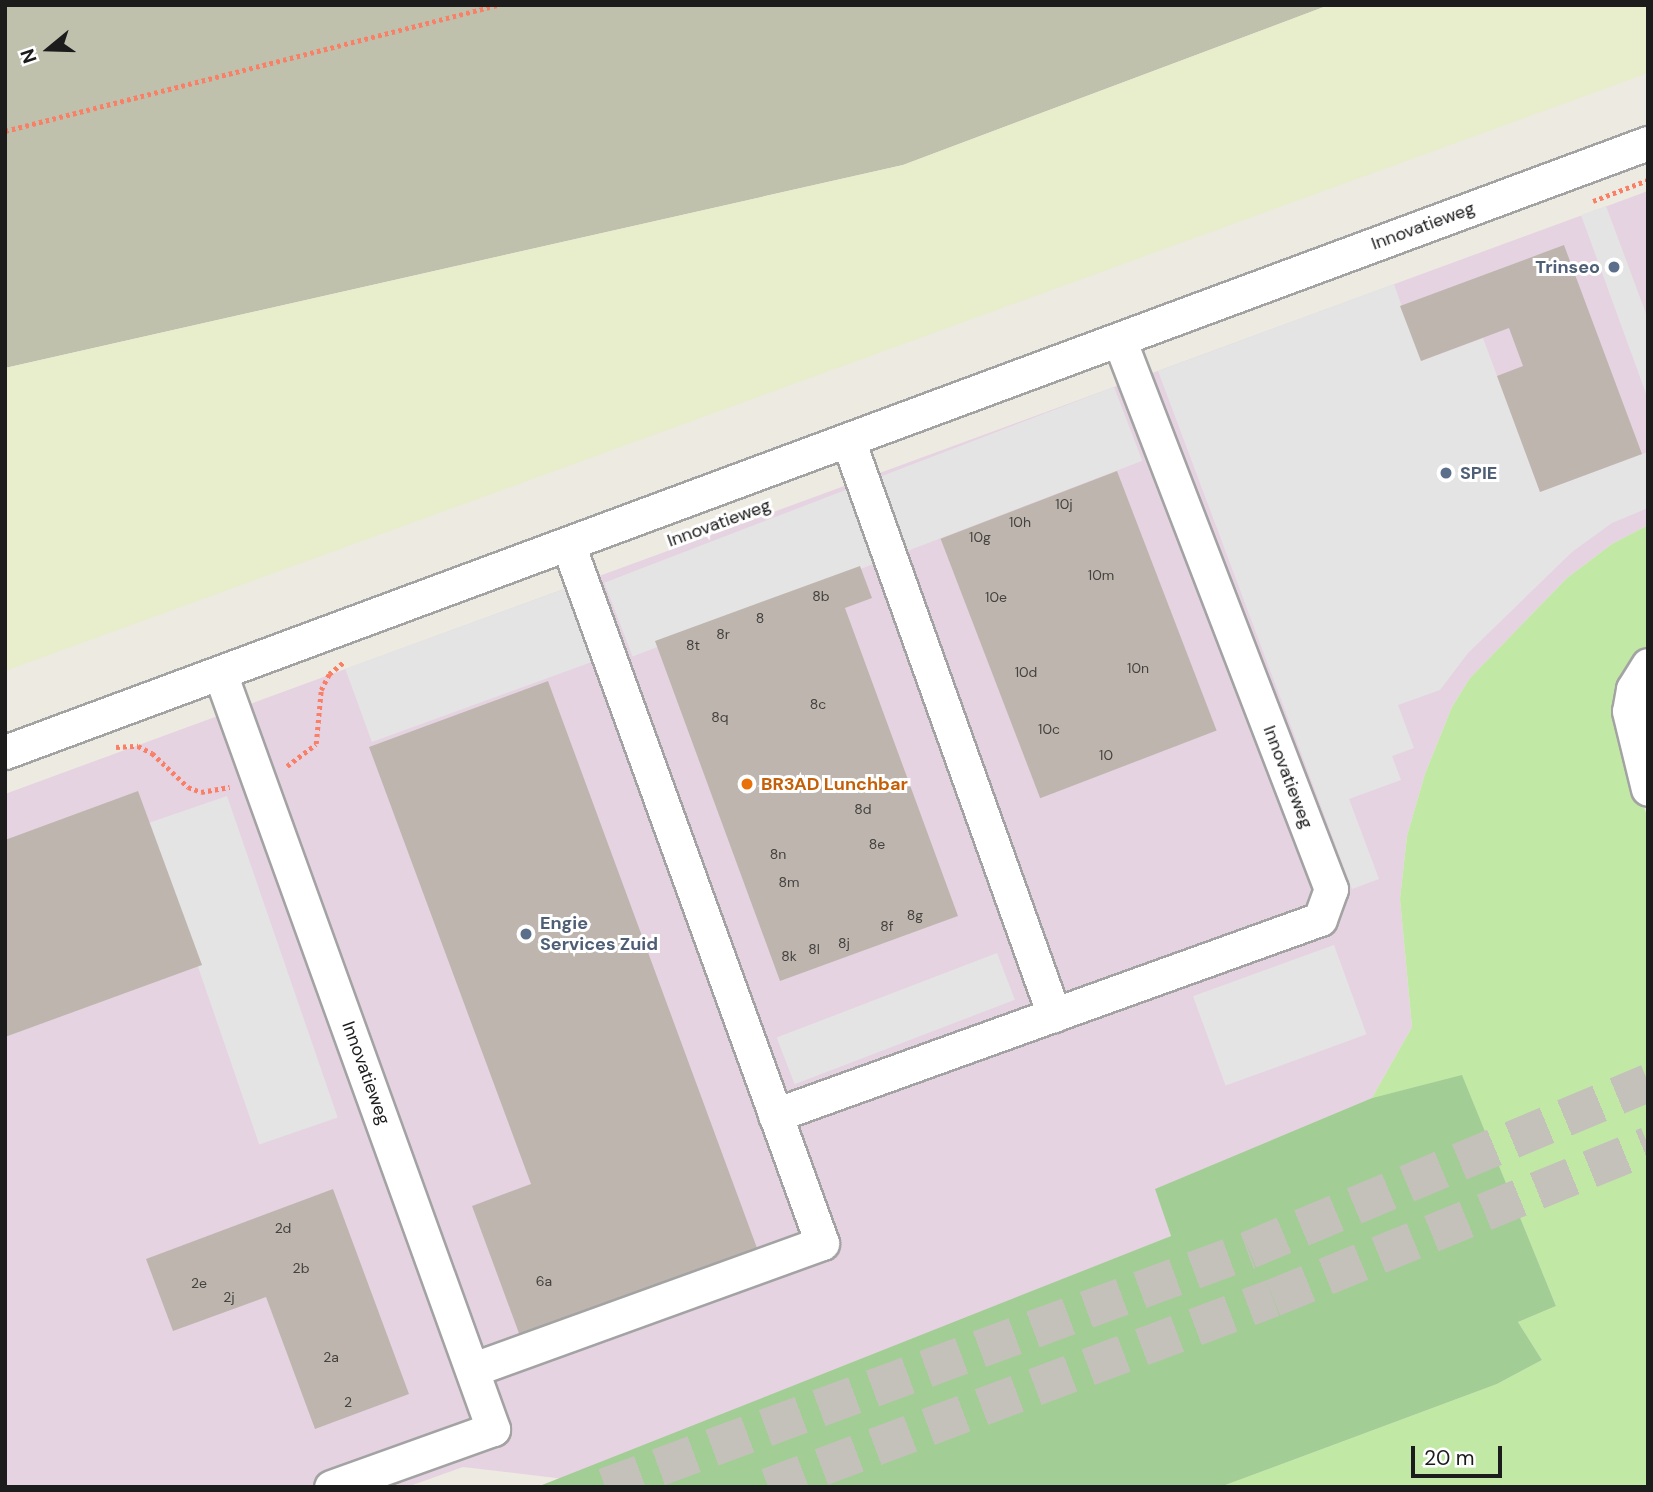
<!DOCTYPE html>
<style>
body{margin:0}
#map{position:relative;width:1653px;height:1492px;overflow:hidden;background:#edeae1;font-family:"DM Sans",sans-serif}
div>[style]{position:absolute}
.industrial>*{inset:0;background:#e6d3e1}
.construction>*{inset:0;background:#c0c1ad}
.farmland>*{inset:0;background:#e8edcc}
.grass>*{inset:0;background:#c2e8a6}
.forest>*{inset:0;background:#a2cd95}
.parking>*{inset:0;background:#e4e4e4;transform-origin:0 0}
.building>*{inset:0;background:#beb6ae;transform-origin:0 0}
.highway-tunnel>*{height:38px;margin-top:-19px;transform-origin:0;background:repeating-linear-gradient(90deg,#c3c1ba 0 38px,transparent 0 57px)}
.path>*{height:4.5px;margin-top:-2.25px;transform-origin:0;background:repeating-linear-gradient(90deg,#f98066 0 3.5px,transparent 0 7px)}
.roads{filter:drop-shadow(2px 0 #a3a3a3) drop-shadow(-2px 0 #a3a3a3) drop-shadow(0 2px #a3a3a3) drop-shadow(0 -2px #a3a3a3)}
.minor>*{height:33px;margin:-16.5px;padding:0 16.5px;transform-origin:16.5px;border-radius:16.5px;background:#fff}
.dots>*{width:19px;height:19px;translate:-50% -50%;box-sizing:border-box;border:4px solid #fff;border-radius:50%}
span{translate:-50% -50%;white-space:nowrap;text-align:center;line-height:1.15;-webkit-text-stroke:6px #fff;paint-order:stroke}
.number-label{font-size:14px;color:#444240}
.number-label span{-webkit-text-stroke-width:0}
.street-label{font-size:18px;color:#1c1c1c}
.service-label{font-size:18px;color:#4e5e75;font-weight:700}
.right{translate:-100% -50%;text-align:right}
.left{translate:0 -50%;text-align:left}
.food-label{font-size:18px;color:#c56008;font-weight:700}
.frame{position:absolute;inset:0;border:7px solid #1c1c1c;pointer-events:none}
.north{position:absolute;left:14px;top:14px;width:70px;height:70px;-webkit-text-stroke:5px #fff;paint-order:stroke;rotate:251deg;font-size:19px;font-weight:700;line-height:28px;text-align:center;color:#1c1c1c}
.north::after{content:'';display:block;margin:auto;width:24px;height:32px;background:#1c1c1c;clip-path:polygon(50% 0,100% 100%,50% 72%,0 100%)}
.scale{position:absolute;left:1411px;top:1446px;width:91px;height:32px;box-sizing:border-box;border:4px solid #1c1c1c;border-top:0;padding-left:9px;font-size:21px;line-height:24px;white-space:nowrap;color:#1c1c1c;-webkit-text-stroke:5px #fff;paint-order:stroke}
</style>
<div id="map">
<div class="industrial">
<div style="clip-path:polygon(1648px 191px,1648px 525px,1612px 544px,1567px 578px,1470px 678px,1452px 707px,1425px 774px,1407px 836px,1400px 899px,1412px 1027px,1372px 1098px,1156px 1189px,1171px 1236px,573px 1480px,463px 1467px,407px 1487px,5px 1487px,5px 794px)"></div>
</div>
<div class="construction">
<div style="clip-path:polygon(5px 5px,1329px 5px,903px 165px,5px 368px)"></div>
</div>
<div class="farmland">
<div style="clip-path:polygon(1329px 5px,1648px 5px,1648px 73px,5px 671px,5px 368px,903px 165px)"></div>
</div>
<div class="grass">
<div style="clip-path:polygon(1648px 525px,1648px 649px,1618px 721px,1648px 820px,1648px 1487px,1220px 1487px,1497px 1384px,1542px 1360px,1518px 1322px,1556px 1306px,1462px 1076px,1372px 1098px,1412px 1027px,1400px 899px,1407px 836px,1425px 774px,1452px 707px,1470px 678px,1567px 578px,1612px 544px)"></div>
</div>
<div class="forest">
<div style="clip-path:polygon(1462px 1075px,1556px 1306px,1518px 1322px,1542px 1360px,1497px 1384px,1220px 1487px,537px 1487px,1171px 1236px,1155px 1189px,1372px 1098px)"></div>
</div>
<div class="parking">
<div style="clip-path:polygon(1606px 206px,1648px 319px,1648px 399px,1581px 215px)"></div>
<div style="clip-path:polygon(1394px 284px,1421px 361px,1483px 338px,1540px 492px,1648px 452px,1648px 508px,1612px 523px,1572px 552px,1468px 653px,1440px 690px,1398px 705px,1414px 748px,1392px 756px,1401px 780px,1349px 799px,1379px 879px,1352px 889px,1158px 371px)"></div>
<div style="left:1114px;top:387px;width:79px;height:546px;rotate:69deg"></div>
<div style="left:567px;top:588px;width:78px;height:236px;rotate:70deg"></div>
<div style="left:227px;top:796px;width:340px;height:83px;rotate:71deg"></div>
<div style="left:1334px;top:945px;width:95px;height:150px;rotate:70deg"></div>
<div style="left:997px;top:953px;width:50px;height:236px;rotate:69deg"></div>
</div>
<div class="building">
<div style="clip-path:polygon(1564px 245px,1642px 454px,1540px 492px,1497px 376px,1523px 366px,1509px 328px,1421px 361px,1400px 306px)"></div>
<div style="left:1117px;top:471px;width:278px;height:189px;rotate:69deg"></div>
<div style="clip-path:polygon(860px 566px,872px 598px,845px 608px,958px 916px,780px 981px,655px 641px)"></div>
<div style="clip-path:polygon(548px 681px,757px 1248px,520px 1336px,472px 1206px,531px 1184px,369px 747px)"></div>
<div style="clip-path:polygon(138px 791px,202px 965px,5px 1037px,5px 840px)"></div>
<div style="clip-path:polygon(333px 1189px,409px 1394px,315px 1429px,266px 1297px,173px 1331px,146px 1259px)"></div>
</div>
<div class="highway-tunnel">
<div style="left:605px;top:1487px;width:686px;rotate:-20.2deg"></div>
<div style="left:1249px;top:1250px;width:433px;rotate:-22.7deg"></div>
<div style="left:768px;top:1487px;width:539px;rotate:-20.52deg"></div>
<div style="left:1273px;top:1298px;width:405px;rotate:-22.1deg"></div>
</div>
<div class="path">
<div style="left:5px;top:131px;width:509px;rotate:-14.34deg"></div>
<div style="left:1593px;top:201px;width:59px;rotate:-20.9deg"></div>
<div style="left:116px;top:747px;width:22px;rotate:-3deg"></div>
<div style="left:138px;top:746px;width:16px;rotate:27deg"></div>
<div style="left:152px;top:753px;width:50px;rotate:43.4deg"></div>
<div style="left:188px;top:787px;width:14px;rotate:21deg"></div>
<div style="left:201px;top:792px;width:29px;rotate:-10deg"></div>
<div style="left:287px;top:766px;width:36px;rotate:-37deg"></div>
<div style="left:316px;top:744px;width:54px;rotate:-84.7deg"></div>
<div style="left:321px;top:690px;width:18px;rotate:-63deg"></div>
<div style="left:329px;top:674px;width:19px;rotate:-39deg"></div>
</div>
<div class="roads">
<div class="minor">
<div style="left:848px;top:440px;width:611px;rotate:70.29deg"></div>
<div style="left:1648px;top:665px;width:28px;rotate:122deg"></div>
<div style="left:1633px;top:689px;width:22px;rotate:100deg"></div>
<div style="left:1629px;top:711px;width:80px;rotate:76.3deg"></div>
<div style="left:220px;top:673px;width:804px;rotate:70.14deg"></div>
<div style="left:493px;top:1429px;width:172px;rotate:160.3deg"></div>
<div style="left:5px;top:752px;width:1752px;rotate:-20.34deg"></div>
<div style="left:775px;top:1115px;width:579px;rotate:-19.78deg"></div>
<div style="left:1320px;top:919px;width:32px;rotate:-70deg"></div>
<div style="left:1331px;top:889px;width:589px;rotate:-111.08deg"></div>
<div style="left:474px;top:1369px;width:370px;rotate:-19.9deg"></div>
<div style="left:822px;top:1243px;width:744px;rotate:-109.97deg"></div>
</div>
</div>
<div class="dots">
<div style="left:1614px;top:267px;background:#5c6f8a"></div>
<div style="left:1446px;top:473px;background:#5c6f8a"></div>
<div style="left:747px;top:784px;background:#e8710a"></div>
<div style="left:526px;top:934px;background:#5c6f8a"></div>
</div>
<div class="number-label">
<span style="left:1064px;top:504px">10j</span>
<span style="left:1020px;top:522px">10h</span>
<span style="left:980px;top:537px">10g</span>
<span style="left:1101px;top:575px">10m</span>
<span style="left:821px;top:596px">8b</span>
<span style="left:996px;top:597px">10e</span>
<span style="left:760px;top:618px">8</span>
<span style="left:723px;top:634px">8r</span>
<span style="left:693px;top:645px">8t</span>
<span style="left:1138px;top:668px">10n</span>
<span style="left:1026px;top:672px">10d</span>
<span style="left:818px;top:704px">8c</span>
<span style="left:720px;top:717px">8q</span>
<span style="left:1049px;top:729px">10c</span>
<span style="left:1106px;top:755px">10</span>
<span style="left:863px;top:809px">8d</span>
<span style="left:877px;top:844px">8e</span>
<span style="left:778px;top:854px">8n</span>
<span style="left:789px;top:882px">8m</span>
<span style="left:915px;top:915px">8g</span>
<span style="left:887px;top:926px">8f</span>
<span style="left:844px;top:943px">8j</span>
<span style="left:814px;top:949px">8l</span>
<span style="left:789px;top:956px">8k</span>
<span style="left:283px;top:1228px">2d</span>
<span style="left:301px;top:1268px">2b</span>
<span style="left:544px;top:1281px">6a</span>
<span style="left:199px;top:1283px">2e</span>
<span style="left:229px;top:1297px">2j</span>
<span style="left:331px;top:1357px">2a</span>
<span style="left:348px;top:1402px">2</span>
</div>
<div class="street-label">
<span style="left:1423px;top:226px;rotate:-20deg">Innovatieweg</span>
<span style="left:719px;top:523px;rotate:-20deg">Innovatieweg</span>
<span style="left:1288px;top:777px;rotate:69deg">Innovatieweg</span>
<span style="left:366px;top:1073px;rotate:70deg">Innovatieweg</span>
</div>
<div class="service-label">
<span class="right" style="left:1600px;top:267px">Trinseo</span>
<span class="left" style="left:1460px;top:473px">SPIE</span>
<span class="left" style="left:540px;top:934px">Engie<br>Services Zuid</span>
</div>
<div class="food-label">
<span class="left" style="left:761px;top:784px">BR3AD Lunchbar</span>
</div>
<div class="frame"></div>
<div class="north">N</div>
<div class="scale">20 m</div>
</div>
